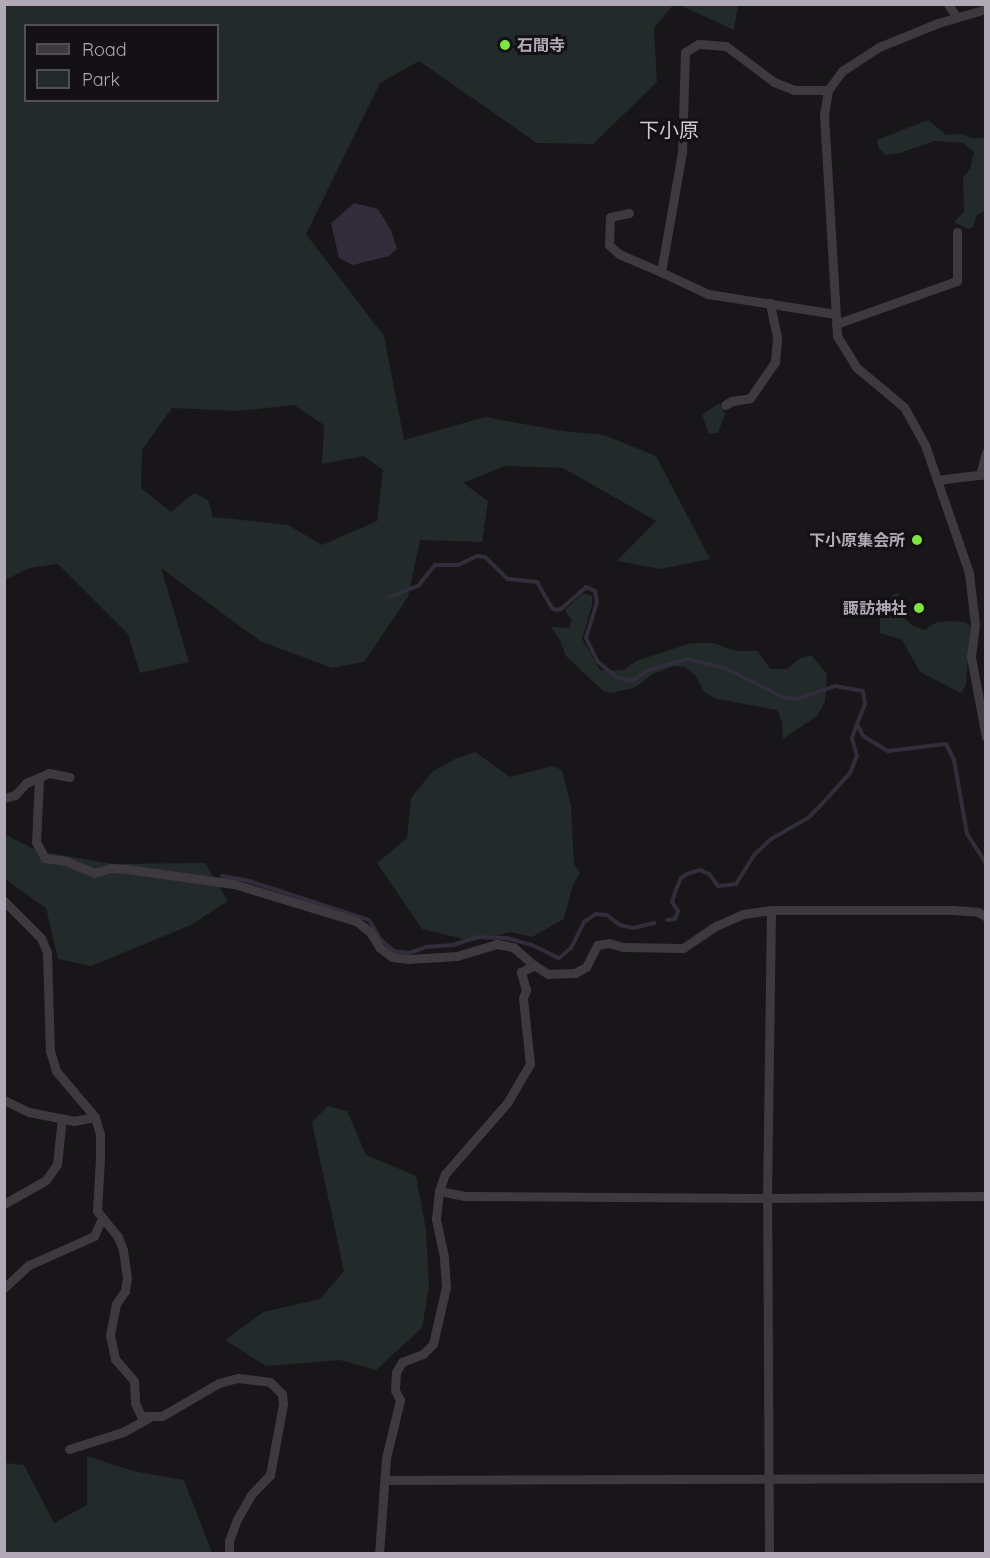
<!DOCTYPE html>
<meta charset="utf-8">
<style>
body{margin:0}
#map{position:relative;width:990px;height:1558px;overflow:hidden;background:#181618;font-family:Quicksand,"Noto Sans JP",sans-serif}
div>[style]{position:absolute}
.green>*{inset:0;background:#222a2a}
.water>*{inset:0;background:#322d3b}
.stream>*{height:4px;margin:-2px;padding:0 2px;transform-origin:2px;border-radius:2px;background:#322d3b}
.street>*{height:9px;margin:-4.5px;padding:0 4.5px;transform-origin:4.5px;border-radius:4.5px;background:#3d393e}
.dots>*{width:16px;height:16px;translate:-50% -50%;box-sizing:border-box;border:3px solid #131113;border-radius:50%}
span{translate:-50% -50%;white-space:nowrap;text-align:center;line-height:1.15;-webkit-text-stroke:6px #131113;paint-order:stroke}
.poi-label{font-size:16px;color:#b2a9b7;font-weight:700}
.left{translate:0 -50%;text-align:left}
.right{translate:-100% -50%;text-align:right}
.quarter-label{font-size:20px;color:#d0c9d3}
.frame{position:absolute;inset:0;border:6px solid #b2a9b7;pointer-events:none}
.legend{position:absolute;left:24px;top:24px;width:195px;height:78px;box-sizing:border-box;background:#131113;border:2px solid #534e55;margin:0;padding:8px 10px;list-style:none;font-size:18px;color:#b2a9b7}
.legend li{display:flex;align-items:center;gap:12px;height:30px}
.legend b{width:30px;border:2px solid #534e55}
</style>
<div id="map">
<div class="green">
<div style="clip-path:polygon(evenodd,5px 4px,673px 5px,654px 28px,657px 82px,593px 144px,537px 143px,419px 61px,380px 83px,306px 234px,384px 336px,404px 440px,485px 417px,563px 431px,604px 435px,656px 456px,710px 559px,660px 569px,617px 561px,656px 521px,563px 468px,505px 466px,463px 483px,488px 501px,482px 542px,420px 540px,408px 597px,364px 662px,332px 668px,260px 641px,161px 568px,189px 662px,140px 673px,128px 634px,58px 564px,29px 568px,5px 580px,5px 4px,26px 26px,218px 26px,218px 100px,26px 100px,26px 26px,5px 4px,294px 405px,324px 425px,322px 464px,364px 456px,383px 470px,377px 521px,322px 545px,288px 525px,213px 517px,208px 500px,194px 493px,171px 512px,141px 488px,142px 450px,172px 408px,238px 411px,294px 405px)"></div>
<div style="clip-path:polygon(680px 5px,738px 5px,734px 30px)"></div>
<div style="clip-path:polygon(928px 120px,946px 135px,962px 134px,971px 138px,985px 138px,985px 211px,977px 215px,973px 227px,968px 229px,954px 222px,964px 212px,963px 177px,970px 169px,974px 152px,963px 143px,934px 141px,900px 153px,885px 155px,878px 147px,877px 140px)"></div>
<div style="clip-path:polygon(719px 403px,725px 414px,718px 433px,709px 434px,702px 415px)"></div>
<div style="clip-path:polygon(583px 593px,592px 596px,592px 605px,582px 639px,600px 670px,624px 670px,636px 661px,691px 643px,713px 643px,736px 651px,757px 651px,771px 669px,787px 669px,799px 659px,811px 655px,827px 674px,825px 702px,817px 716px,783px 739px,782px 722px,777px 710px,717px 699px,704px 692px,696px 676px,685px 667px,674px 666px,653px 674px,634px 688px,611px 693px,603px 691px,566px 656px,560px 640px,551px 627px,569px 628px,572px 620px,565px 610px)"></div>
<div style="clip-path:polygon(898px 593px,899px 614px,913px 626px,924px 630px,937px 622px,949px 621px,964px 622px,970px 626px,966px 685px,961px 693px,920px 672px,902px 640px,880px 633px,880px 616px,892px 595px)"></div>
<div style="clip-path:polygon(475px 752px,510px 777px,552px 766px,562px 770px,571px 806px,574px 864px,580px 873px,573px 885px,564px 919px,532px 937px,511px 932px,472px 941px,422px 929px,377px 863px,407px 838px,411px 798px,433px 771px,455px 759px)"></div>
<div style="clip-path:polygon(4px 834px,38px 851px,113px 864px,205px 863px,228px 901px,191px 925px,91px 966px,58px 959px,46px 908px,5px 879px)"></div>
<div style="clip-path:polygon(328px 1106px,347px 1111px,366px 1155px,416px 1176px,426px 1230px,429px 1287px,422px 1328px,376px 1370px,340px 1360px,266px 1366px,225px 1340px,263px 1312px,320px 1299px,344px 1271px,312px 1122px)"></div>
<div style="clip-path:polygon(87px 1456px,133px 1471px,184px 1480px,212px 1553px,5px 1553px,5px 1463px,24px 1465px,54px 1523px,87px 1505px)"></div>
</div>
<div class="water">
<div style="clip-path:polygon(354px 203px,378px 209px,391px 230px,397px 249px,389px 256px,353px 265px,339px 258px,331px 223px)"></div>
</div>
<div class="stream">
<div style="left:389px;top:597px;width:31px;rotate:-21deg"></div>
<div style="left:418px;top:586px;width:27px;rotate:-51deg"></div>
<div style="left:435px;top:565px;width:23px"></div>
<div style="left:458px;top:565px;width:21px;rotate:-25deg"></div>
<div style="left:477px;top:556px;width:8px;rotate:7deg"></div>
<div style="left:485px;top:557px;width:32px;rotate:44deg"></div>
<div style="left:508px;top:579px;width:29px;rotate:6deg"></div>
<div style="left:537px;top:582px;width:30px;rotate:60deg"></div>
<div style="left:552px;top:608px;width:4px;rotate:27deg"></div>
<div style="left:556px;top:610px;width:5px;rotate:-11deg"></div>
<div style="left:561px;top:609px;width:33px;rotate:-41deg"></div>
<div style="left:586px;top:587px;width:10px;rotate:24deg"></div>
<div style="left:595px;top:591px;width:11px;rotate:80deg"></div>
<div style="left:597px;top:602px;width:38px;rotate:107deg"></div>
<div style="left:586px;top:638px;width:25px;rotate:64deg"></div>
<div style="left:597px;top:661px;width:25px;rotate:40deg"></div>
<div style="left:616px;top:677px;width:16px;rotate:15deg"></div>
<div style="left:631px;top:681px;width:21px;rotate:-31deg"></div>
<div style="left:649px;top:670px;width:40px;rotate:-16deg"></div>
<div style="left:687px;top:659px;width:41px;rotate:14deg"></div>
<div style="left:727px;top:669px;width:63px;rotate:26.6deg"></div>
<div style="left:783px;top:697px;width:14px;rotate:8deg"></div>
<div style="left:797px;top:699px;width:40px;rotate:-18.9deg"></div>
<div style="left:835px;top:686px;width:28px;rotate:10deg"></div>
<div style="left:863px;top:691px;width:13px;rotate:81deg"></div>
<div style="left:865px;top:704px;width:22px;rotate:112deg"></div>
<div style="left:857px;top:724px;width:13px;rotate:63deg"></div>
<div style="left:863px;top:736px;width:29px;rotate:31deg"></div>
<div style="left:888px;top:751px;width:58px;rotate:-6.9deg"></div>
<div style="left:946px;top:744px;width:18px;rotate:63deg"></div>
<div style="left:954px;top:760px;width:75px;rotate:80deg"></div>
<div style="left:967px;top:834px;width:35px;rotate:57deg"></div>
<div style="left:222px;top:876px;width:27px;rotate:10deg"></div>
<div style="left:249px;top:881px;width:126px;rotate:18deg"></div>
<div style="left:369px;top:920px;width:23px;rotate:59deg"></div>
<div style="left:381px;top:940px;width:17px;rotate:40deg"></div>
<div style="left:394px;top:951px;width:15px;rotate:8deg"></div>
<div style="left:409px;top:953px;width:18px;rotate:-19deg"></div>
<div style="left:426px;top:947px;width:27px;rotate:-4deg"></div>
<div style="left:453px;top:945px;width:25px;rotate:-18deg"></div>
<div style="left:477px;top:937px;width:30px;rotate:2deg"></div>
<div style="left:507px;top:938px;width:26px;rotate:16deg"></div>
<div style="left:532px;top:945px;width:30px;rotate:26deg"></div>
<div style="left:559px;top:958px;width:16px;rotate:-40deg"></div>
<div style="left:571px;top:948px;width:29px;rotate:-63deg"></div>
<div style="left:584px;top:922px;width:14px;rotate:-34deg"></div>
<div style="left:596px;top:914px;width:11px;rotate:5deg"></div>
<div style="left:607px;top:915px;width:16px;rotate:38deg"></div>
<div style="left:620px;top:925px;width:13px;rotate:13deg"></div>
<div style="left:633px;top:928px;width:22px;rotate:-13deg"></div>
<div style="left:667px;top:920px;width:8px;rotate:-7deg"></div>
<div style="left:675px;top:919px;width:9px;rotate:-69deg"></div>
<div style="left:678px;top:911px;width:11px;rotate:-124deg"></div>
<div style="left:672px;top:902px;width:10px;rotate:-73deg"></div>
<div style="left:675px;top:892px;width:15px;rotate:-67deg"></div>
<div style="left:681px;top:878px;width:7px;rotate:-34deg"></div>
<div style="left:687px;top:874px;width:14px;rotate:-17deg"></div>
<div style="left:700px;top:870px;width:10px;rotate:24deg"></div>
<div style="left:709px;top:874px;width:15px;rotate:53deg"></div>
<div style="left:718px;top:886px;width:18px;rotate:-6deg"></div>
<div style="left:736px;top:884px;width:34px;rotate:-58deg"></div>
<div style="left:754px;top:855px;width:23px;rotate:-43deg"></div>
<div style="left:771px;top:839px;width:43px;rotate:-29.6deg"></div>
<div style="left:808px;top:818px;width:18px;rotate:-45deg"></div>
<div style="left:821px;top:805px;width:43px;rotate:-47.8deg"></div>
<div style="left:850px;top:773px;width:18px;rotate:-68deg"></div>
<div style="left:857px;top:756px;width:19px;rotate:-106deg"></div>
<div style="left:852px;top:738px;width:15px;rotate:-70deg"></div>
</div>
<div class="street">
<div style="left:948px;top:4px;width:15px;rotate:58deg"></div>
<div style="left:986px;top:9px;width:50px;rotate:163.7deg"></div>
<div style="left:938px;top:23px;width:64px;rotate:157.9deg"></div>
<div style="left:879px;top:47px;width:44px;rotate:147deg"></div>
<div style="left:842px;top:71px;width:24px;rotate:126deg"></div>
<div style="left:828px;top:90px;width:25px;rotate:99deg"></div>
<div style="left:824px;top:115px;width:221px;rotate:86.6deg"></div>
<div style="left:837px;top:336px;width:36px;rotate:58deg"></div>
<div style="left:856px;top:367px;width:62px;rotate:39.8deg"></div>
<div style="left:904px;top:407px;width:43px;rotate:61.1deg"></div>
<div style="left:925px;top:445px;width:135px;rotate:71deg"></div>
<div style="left:969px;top:573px;width:51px;rotate:83.3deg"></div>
<div style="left:975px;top:624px;width:33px;rotate:97deg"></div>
<div style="left:971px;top:657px;width:81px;rotate:79.4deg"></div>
<div style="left:828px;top:90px;width:34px;rotate:180deg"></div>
<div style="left:794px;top:90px;width:22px;rotate:-158deg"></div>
<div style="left:774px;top:82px;width:60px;rotate:-143.1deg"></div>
<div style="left:726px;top:46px;width:28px;rotate:-176deg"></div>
<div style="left:698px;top:44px;width:15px;rotate:148deg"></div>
<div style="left:685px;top:52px;width:100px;rotate:91.7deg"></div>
<div style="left:682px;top:152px;width:122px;rotate:99.9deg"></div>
<div style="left:661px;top:272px;width:52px;rotate:25.1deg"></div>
<div style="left:708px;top:294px;width:129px;rotate:8.9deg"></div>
<div style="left:629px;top:213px;width:19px;rotate:168deg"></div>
<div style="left:610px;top:217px;width:28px;rotate:92deg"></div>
<div style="left:609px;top:245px;width:13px;rotate:42deg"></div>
<div style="left:619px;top:254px;width:46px;rotate:23.2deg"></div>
<div style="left:836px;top:324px;width:128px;rotate:-19.6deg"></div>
<div style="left:957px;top:281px;width:49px;rotate:-90deg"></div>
<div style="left:725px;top:405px;width:8px;rotate:-30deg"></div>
<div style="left:732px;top:401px;width:18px;rotate:-9deg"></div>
<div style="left:750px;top:398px;width:44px;rotate:-55.2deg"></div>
<div style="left:775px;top:362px;width:25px;rotate:-85deg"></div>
<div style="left:777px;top:337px;width:35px;rotate:-102deg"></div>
<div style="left:980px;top:475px;width:24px;rotate:-75deg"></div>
<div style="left:937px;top:480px;width:49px;rotate:-7deg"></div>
<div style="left:39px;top:779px;width:63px;rotate:92.7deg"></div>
<div style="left:36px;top:842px;width:18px;rotate:61deg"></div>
<div style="left:45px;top:858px;width:21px;rotate:8deg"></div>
<div style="left:66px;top:861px;width:30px;rotate:23deg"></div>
<div style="left:94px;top:873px;width:18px;rotate:-16deg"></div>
<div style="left:111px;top:868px;width:16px;rotate:4deg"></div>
<div style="left:127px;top:869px;width:108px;rotate:8deg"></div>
<div style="left:234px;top:884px;width:127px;rotate:16.9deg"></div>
<div style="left:356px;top:921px;width:18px;rotate:38deg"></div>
<div style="left:370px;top:932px;width:19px;rotate:58deg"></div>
<div style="left:380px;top:948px;width:15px;rotate:37deg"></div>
<div style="left:392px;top:957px;width:16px;rotate:7deg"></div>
<div style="left:408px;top:959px;width:49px;rotate:-3.5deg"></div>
<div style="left:457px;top:956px;width:42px;rotate:-16.7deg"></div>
<div style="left:497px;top:944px;width:16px;rotate:11deg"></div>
<div style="left:513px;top:947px;width:28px;rotate:41deg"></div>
<div style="left:4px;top:798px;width:11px;rotate:-15deg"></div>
<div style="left:15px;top:795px;width:16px;rotate:-47deg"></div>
<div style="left:26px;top:783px;width:25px;rotate:-23deg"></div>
<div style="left:49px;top:773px;width:21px;rotate:11deg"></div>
<div style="left:4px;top:901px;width:52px;rotate:45deg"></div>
<div style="left:41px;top:938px;width:15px;rotate:67deg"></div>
<div style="left:47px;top:952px;width:99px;rotate:88.3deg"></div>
<div style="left:50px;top:1051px;width:21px;rotate:73deg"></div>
<div style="left:56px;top:1071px;width:60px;rotate:49.7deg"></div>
<div style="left:4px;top:1100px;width:28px;rotate:26deg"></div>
<div style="left:29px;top:1112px;width:46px;rotate:11.3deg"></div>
<div style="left:74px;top:1121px;width:21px;rotate:-11deg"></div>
<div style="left:95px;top:1117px;width:18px;rotate:74deg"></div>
<div style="left:100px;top:1134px;width:24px;rotate:90deg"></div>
<div style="left:100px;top:1158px;width:53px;rotate:93.2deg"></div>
<div style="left:97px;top:1211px;width:33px;rotate:51deg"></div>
<div style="left:118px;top:1237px;width:14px;rotate:69deg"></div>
<div style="left:123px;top:1250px;width:27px;rotate:82deg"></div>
<div style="left:127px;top:1277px;width:14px;rotate:98deg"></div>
<div style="left:125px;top:1291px;width:16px;rotate:125deg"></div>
<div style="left:116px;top:1304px;width:32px;rotate:101deg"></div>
<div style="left:110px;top:1335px;width:25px;rotate:78deg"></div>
<div style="left:115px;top:1359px;width:29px;rotate:49deg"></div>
<div style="left:134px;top:1381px;width:22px;rotate:87deg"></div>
<div style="left:135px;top:1403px;width:14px;rotate:65deg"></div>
<div style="left:141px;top:1416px;width:21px"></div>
<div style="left:162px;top:1416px;width:66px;rotate:-30.1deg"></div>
<div style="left:219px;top:1383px;width:20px;rotate:-15deg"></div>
<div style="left:238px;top:1378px;width:32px;rotate:7deg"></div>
<div style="left:270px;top:1382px;width:17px;rotate:45deg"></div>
<div style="left:282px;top:1394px;width:10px;rotate:84deg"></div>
<div style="left:283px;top:1404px;width:72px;rotate:100.4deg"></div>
<div style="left:270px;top:1475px;width:28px;rotate:134deg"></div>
<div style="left:251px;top:1495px;width:28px;rotate:120deg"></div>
<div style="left:237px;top:1519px;width:23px;rotate:110deg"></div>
<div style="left:229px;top:1541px;width:13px;rotate:90deg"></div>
<div style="left:439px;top:1191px;width:25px;rotate:11deg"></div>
<div style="left:464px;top:1196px;width:303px;rotate:0.4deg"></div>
<div style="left:767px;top:1198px;width:219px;rotate:-0.5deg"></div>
<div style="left:4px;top:1204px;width:48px;rotate:-29.7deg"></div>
<div style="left:46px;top:1180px;width:19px;rotate:-55deg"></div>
<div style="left:57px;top:1164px;width:46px;rotate:-83.8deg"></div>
<div style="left:4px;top:1288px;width:34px;rotate:-43deg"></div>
<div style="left:29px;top:1265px;width:71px;rotate:-24deg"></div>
<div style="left:94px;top:1236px;width:20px;rotate:-66deg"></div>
<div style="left:69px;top:1449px;width:57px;rotate:-17.5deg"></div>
<div style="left:123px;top:1432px;width:29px;rotate:-29deg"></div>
<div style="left:385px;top:1480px;width:601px;rotate:-0.19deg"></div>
<div style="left:379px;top:1554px;width:96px;rotate:-85.8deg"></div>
<div style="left:386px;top:1458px;width:60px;rotate:-76.4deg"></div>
<div style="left:400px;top:1400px;width:11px;rotate:-117deg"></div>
<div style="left:395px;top:1390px;width:18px;rotate:-87deg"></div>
<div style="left:396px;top:1372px;width:12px;rotate:-59deg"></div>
<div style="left:402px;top:1362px;width:22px;rotate:-21deg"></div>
<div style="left:423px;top:1354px;width:14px;rotate:-45deg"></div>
<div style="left:433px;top:1344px;width:58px;rotate:-77.2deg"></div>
<div style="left:446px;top:1287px;width:30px;rotate:-94deg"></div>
<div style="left:444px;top:1257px;width:39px;rotate:-102deg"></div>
<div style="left:436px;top:1219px;width:28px;rotate:-84deg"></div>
<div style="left:439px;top:1191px;width:18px;rotate:-71deg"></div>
<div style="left:445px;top:1174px;width:94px;rotate:-48.9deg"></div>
<div style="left:507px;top:1103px;width:45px;rotate:-59.5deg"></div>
<div style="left:530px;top:1064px;width:66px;rotate:-96.1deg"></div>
<div style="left:523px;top:998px;width:9px;rotate:-69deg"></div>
<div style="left:526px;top:990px;width:19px;rotate:-106deg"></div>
<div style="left:521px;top:972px;width:15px;rotate:-28deg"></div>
<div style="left:534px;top:965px;width:17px;rotate:33deg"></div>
<div style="left:548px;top:974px;width:27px;rotate:-2deg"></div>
<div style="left:575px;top:973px;width:13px;rotate:-29deg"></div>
<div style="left:586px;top:967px;width:25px;rotate:-63deg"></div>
<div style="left:597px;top:945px;width:12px;rotate:-9deg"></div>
<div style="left:609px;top:943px;width:15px;rotate:16deg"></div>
<div style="left:623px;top:947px;width:60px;rotate:1deg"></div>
<div style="left:683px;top:948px;width:40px;rotate:-34deg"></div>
<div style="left:716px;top:926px;width:30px;rotate:-24deg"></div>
<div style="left:743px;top:914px;width:28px;rotate:-8deg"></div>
<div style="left:771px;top:910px;width:181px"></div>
<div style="left:952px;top:910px;width:26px;rotate:4deg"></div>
<div style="left:978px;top:912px;width:9px;rotate:32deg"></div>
<div style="left:769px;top:1554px;width:356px;rotate:-90.3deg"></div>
<div style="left:767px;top:1198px;width:288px;rotate:-89.2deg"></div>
</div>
<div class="dots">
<div style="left:505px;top:45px;background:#7ee540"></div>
<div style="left:917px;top:540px;background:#7ee540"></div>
<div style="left:919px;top:608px;background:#7ee540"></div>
</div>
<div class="poi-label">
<span class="left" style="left:517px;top:45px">石間寺</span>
<span class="right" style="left:905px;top:540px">下小原集会所</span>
<span class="right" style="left:907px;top:608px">諏訪神社</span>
</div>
<div class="quarter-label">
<span style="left:669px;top:129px">下小原</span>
</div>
<div class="frame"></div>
<ul class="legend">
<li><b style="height:8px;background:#3d393e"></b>Road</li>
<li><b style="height:16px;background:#222a2a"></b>Park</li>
</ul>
</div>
